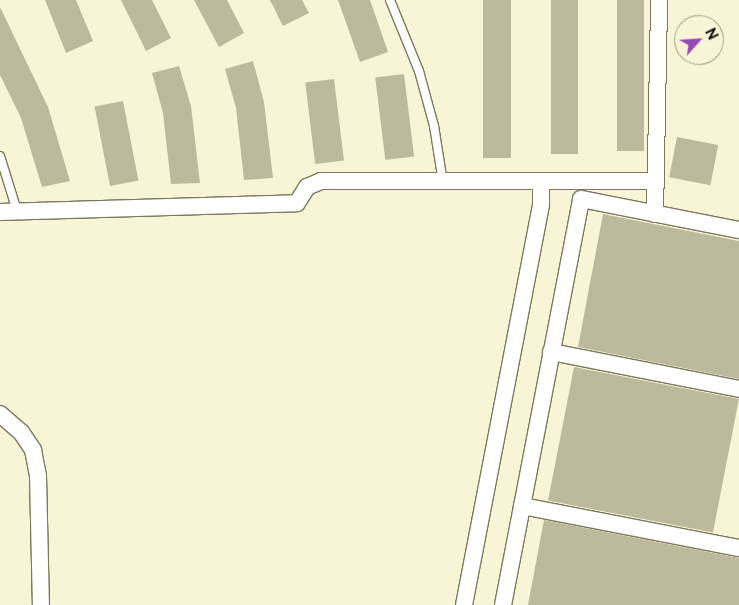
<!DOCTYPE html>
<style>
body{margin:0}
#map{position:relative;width:739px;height:605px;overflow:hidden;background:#f7f5d6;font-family:Raleway,sans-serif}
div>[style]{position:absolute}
.building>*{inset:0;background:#bcba9d;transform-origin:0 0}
.roads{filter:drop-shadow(1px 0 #7a795d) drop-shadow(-1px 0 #7a795d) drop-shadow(0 1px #7a795d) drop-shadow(0 -1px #7a795d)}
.service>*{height:8px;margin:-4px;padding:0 4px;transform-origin:4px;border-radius:4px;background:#fff}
.minor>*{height:16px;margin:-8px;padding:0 8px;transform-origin:8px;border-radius:8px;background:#fff}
span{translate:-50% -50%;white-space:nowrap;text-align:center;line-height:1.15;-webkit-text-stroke:5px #f7f5d6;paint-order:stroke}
.north{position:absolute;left:674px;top:15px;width:50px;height:50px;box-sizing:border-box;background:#f7f5d6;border:1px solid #9a9982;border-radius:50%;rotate:64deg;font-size:14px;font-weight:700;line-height:20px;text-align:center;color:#0e0e04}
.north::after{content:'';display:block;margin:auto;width:18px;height:22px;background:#9849b9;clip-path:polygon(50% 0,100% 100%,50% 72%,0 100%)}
</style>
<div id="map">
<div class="building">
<div style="clip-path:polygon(45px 0,76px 0,93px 41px,66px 53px)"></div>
<div style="clip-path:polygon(121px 0,152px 0,171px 38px,146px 51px)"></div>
<div style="clip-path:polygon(194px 0,227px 0,244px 33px,219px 47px)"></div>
<div style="clip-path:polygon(270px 0,302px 0,309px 13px,283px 26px)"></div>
<div style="clip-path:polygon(338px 0,370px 0,388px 52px,360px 62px)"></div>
<div style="left:483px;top:0;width:28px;height:158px"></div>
<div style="left:551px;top:0;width:27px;height:154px"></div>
<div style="left:617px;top:0;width:27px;height:151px"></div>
<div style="clip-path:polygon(0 7px,48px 107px,70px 181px,42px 187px,21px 118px,0 75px)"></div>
<div style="clip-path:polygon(253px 61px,264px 102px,273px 178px,244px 180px,236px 108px,225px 69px)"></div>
<div style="clip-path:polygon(179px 66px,191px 106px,200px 183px,171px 184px,163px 113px,152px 73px)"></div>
<div style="left:404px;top:74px;width:83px;height:29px;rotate:83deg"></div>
<div style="left:334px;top:79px;width:82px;height:29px;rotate:83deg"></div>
<div style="left:123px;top:101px;width:81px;height:29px;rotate:79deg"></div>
<div style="left:677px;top:137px;width:42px;height:41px;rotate:11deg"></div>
<div style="clip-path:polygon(603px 214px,739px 241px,739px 379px,578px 347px)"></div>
<div style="left:574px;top:367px;width:168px;height:136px;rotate:11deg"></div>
<div style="clip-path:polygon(544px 520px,739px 558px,739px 605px,528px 605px)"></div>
</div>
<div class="roads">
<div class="service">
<div style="left:390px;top:0;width:77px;rotate:67.8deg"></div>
<div style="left:419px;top:71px;width:57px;rotate:74.7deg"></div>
<div style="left:434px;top:126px;width:57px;rotate:80.9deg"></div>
<div style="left:0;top:156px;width:58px;rotate:72.8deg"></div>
</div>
<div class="minor">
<div style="left:0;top:212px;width:297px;rotate:-1.7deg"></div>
<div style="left:297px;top:203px;width:19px;rotate:-58deg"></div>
<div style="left:307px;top:187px;width:15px;rotate:-23deg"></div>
<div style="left:321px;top:181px;width:335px"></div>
<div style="left:655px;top:214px;width:214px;rotate:-88.9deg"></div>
<div style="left:551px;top:352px;width:192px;rotate:11.1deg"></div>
<div style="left:0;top:414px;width:28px;rotate:41deg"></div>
<div style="left:21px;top:432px;width:22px;rotate:56deg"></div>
<div style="left:33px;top:450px;width:26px;rotate:79deg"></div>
<div style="left:38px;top:476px;width:129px;rotate:88.7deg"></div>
<div style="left:522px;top:506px;width:221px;rotate:11deg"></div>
<div style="left:464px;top:605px;width:408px;rotate:-79.1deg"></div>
<div style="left:541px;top:204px;width:22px;rotate:-90deg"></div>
<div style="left:503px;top:605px;width:413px;rotate:-79.1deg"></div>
<div style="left:581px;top:199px;width:161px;rotate:11.1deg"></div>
</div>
</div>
<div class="north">N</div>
</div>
